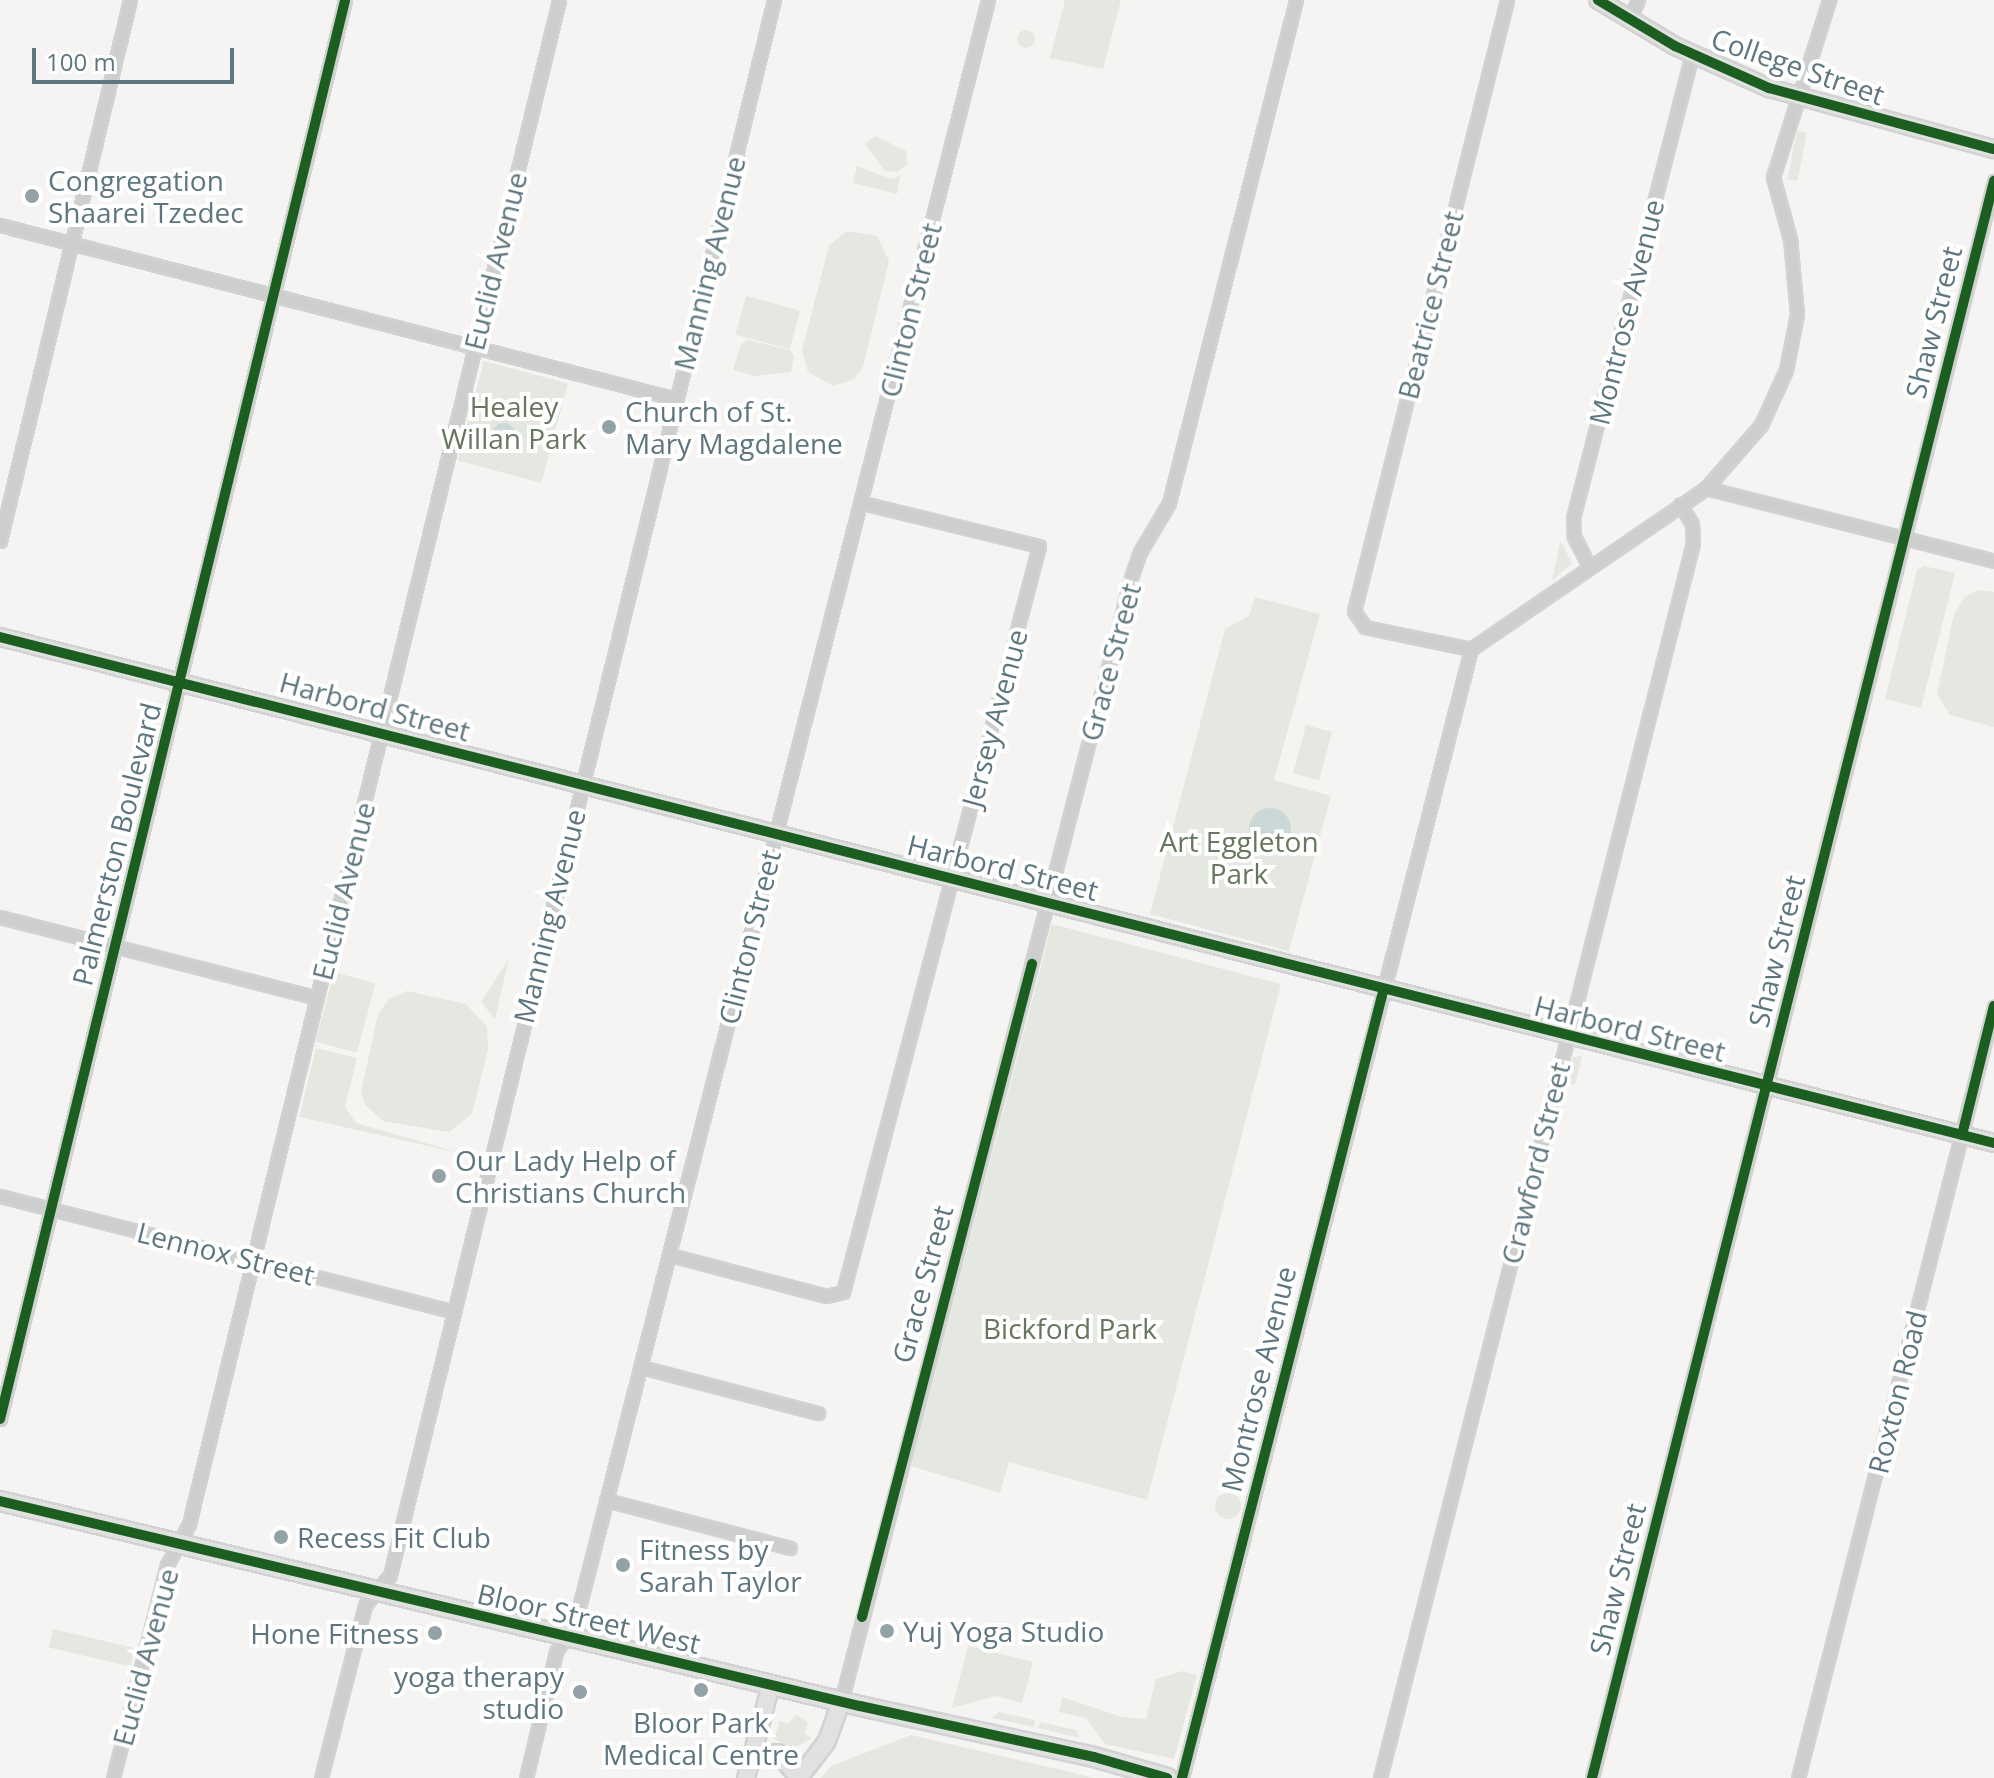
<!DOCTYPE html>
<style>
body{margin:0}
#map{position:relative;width:1994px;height:1778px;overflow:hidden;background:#f5f4f2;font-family:"Open Sans",sans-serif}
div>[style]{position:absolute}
.green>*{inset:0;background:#e5e8e0;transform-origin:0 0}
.round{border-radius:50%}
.water>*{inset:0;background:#ccd7d7}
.roads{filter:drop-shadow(2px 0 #d1d2d2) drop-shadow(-2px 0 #d1d2d2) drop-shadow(0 2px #d1d2d2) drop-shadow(0 -2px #d1d2d2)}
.street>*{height:11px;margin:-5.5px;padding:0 5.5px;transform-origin:5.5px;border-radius:5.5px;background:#cdcfcf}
.secondary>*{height:16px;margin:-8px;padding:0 8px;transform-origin:8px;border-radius:8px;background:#e1e1e2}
.primary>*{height:18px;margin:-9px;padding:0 9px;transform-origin:9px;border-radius:9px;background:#e1e1e2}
.tram>*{height:2px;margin:-1px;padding:0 1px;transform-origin:1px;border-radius:1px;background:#c2c4c5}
.cycleway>*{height:10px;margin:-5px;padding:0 5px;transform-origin:5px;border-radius:5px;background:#1b5e20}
.dots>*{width:22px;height:22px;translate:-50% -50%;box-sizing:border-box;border:4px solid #fff;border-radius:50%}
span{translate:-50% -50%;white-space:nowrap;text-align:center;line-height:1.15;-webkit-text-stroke:8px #fff;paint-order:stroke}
.street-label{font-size:28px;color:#5e767f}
.poi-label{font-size:28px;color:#5e767f}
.left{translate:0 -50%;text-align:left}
.right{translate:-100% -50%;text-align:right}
.park-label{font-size:28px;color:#66775d}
.scale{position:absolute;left:32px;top:48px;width:202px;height:36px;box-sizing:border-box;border:4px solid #5e767f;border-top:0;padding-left:10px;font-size:24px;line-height:28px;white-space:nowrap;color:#5e767f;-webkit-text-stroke:6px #fff;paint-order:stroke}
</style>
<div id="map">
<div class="green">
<div style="clip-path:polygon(1065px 0,1121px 0,1103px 69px,1050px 58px)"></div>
<div class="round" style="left:1017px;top:30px;width:18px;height:18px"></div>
<div style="left:1797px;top:131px;width:10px;height:49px;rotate:11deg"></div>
<div style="clip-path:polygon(875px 136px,906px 151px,908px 164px,897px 172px,885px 171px,865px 144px)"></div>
<div style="clip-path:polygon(857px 166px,891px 179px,900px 176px,897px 194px,853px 183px)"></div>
<div style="clip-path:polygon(847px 231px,877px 236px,889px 261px,863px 367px,854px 379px,833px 386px,808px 372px,802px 351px,829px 245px)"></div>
<div style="left:746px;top:296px;width:56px;height:40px;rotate:15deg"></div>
<div style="clip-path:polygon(748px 340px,790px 350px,794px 356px,791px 372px,754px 376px,733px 370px,741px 344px)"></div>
<div style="left:484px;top:361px;width:87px;height:103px;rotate:15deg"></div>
<div style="clip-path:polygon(1562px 543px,1572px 563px,1552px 581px,1560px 543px)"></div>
<div style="clip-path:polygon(1924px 566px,1955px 573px,1921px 708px,1885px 699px,1917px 570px)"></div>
<div style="clip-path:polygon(1978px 590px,1994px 592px,1994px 727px,1950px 715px,1937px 694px,1954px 614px,1965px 597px)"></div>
<div style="clip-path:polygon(1255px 597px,1320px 614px,1274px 780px,1331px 796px,1289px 951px,1150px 914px,1225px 629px,1249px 616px)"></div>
<div style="left:1306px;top:725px;width:27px;height:50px;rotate:15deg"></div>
<div style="clip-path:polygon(1052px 924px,1281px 984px,1147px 1500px,1009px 1462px,1000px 1493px,911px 1466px)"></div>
<div style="clip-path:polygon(509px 958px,495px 1019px,481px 1002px)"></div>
<div style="left:334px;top:972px;width:43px;height:72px;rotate:15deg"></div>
<div style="clip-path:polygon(407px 991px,466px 1004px,487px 1027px,488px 1050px,472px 1114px,449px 1132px,383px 1121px,365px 1105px,361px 1092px,378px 1014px,389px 999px)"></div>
<div style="clip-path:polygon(316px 1048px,357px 1058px,345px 1107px,356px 1123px,464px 1154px,299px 1117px)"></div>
<div style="clip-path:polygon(1582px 1056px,1575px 1085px,1566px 1083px,1573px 1057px)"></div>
<div class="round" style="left:1215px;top:1493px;width:26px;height:26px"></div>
<div style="left:53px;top:1629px;width:84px;height:19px;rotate:13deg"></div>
<div style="clip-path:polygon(968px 1646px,1033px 1662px,1022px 1703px,996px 1696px,952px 1708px)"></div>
<div style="clip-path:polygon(1182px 1671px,1197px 1675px,1174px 1759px,1105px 1744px,1086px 1718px,1059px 1712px,1062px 1697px,1122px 1717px,1146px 1719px,1156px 1679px)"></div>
<div style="clip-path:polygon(999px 1712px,1035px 1720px,1034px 1727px,992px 1718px)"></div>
<div style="clip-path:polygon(796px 1715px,808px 1722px,805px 1734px,812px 1738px,794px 1748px,774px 1739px,780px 1721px,789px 1723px)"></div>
<div style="clip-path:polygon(1040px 1722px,1076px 1730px,1080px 1738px,1038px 1728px)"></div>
<div style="clip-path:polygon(911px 1735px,1066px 1771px,1094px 1778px,821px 1778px,831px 1766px)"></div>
</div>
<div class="water">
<div class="round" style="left:492px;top:423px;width:24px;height:24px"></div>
<div class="round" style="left:1249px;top:808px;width:42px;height:42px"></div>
</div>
<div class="roads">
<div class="street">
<div style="left:1629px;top:20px;width:22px;rotate:-66deg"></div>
<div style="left:0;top:225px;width:698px;rotate:14.43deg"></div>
<div style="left:1706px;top:488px;width:297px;rotate:14.2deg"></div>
<div style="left:0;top:541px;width:556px;rotate:-76.49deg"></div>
<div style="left:1589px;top:566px;width:34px;rotate:-117deg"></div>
<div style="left:1574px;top:536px;width:18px;rotate:-93deg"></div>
<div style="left:1573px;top:518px;width:478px;rotate:-75.6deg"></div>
<div style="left:1471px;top:649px;width:108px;rotate:-168.3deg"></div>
<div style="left:1365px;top:627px;width:19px;rotate:-125deg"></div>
<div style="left:1354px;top:611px;width:630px;rotate:-75.94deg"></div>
<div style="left:0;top:917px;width:327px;rotate:14.3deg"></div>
<div style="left:0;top:1196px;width:466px;rotate:14.3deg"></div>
<div style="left:670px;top:1255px;width:161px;rotate:14.7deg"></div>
<div style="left:826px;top:1296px;width:17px;rotate:-13deg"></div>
<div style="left:843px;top:1292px;width:771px;rotate:-75.28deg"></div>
<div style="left:1039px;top:546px;width:181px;rotate:-166.3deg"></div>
<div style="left:641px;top:1367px;width:183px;rotate:14.6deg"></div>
<div style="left:0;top:1419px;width:1460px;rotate:-76.33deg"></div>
<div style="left:606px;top:1500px;width:190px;rotate:14.6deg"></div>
<div style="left:841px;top:1702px;width:1161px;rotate:-75.53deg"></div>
<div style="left:1131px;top:578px;width:28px;rotate:-71deg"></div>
<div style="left:1140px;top:552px;width:57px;rotate:-59.4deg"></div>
<div style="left:1169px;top:503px;width:519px;rotate:-75.83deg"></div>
<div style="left:113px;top:1778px;width:220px;rotate:-75.8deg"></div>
<div style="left:167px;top:1565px;width:47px;rotate:-61.8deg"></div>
<div style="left:189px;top:1524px;width:1568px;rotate:-76.35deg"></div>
<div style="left:321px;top:1778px;width:179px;rotate:-75.7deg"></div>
<div style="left:365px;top:1605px;width:39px;rotate:-50deg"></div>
<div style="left:390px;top:1575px;width:1621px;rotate:-76.3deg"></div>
<div style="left:526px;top:1778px;width:130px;rotate:-76.6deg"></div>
<div style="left:556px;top:1652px;width:39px;rotate:-59deg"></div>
<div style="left:576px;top:1619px;width:72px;rotate:-75.6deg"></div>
<div style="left:594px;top:1549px;width:1598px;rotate:-75.73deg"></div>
<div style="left:1182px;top:1778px;width:1165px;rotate:-75.64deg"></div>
<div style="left:1471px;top:649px;width:285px;rotate:-34.4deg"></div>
<div style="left:1706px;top:488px;width:84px;rotate:-48.9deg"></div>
<div style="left:1761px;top:425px;width:60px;rotate:-65.6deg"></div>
<div style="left:1786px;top:370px;width:57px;rotate:-78.9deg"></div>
<div style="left:1797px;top:314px;width:75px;rotate:-95.3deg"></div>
<div style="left:1790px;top:239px;width:64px;rotate:-105.3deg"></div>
<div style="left:1773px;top:177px;width:186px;rotate:-72.4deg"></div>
<div style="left:1380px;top:1778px;width:1274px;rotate:-75.78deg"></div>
<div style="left:1693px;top:543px;width:19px;rotate:-93deg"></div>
<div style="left:1692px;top:524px;width:23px;rotate:-121deg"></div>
<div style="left:1592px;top:1778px;width:1647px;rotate:-75.87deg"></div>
<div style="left:1798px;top:1778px;width:796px;rotate:-75.75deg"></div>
</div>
<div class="secondary">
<div style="left:1598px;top:0;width:90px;rotate:30.9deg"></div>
<div style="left:1675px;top:46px;width:103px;rotate:24.1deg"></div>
<div style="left:1769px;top:88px;width:233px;rotate:15.2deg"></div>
<div style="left:0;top:637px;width:2057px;rotate:14.24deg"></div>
<div style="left:753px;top:1754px;width:25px;rotate:-2deg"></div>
<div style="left:778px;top:1753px;width:33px;rotate:50deg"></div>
<div style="left:746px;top:1778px;width:96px;rotate:-75deg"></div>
<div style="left:799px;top:1778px;width:46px;rotate:-52.9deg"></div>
<div style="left:827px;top:1741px;width:41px;rotate:-70.3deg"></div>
</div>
<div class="primary">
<div style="left:0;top:1501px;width:884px;rotate:13.41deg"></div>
<div style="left:860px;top:1706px;width:239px;rotate:12.3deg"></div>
<div style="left:1094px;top:1757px;width:76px;rotate:16deg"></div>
</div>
</div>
<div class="tram">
<div style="left:1593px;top:0;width:114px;rotate:30.6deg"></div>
<div style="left:1691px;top:58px;width:74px;rotate:23.8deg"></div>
<div style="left:1759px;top:88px;width:244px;rotate:15.5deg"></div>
</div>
<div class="cycleway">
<div style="left:1598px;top:0;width:90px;rotate:30.9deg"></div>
<div style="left:1675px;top:46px;width:103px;rotate:24.1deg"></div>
<div style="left:1769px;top:88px;width:233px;rotate:15.2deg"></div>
<div style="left:0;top:637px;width:2057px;rotate:14.24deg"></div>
<div style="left:1962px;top:1135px;width:133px;rotate:-76.1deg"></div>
<div style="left:0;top:1419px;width:1460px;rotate:-76.33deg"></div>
<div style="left:0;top:1501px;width:884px;rotate:13.41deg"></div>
<div style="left:860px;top:1706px;width:239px;rotate:12.3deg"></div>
<div style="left:1094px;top:1757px;width:76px;rotate:16deg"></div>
<div style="left:862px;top:1617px;width:675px;rotate:-75.41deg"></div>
<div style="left:1182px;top:1778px;width:811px;rotate:-75.66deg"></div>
<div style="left:1592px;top:1778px;width:1647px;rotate:-75.87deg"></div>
</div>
<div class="dots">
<div style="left:32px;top:196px;background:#93a2a7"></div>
<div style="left:609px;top:427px;background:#93a2a7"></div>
<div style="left:439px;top:1176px;background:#93a2a7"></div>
<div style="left:281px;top:1537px;background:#93a2a7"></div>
<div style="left:623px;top:1565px;background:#93a2a7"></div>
<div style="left:887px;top:1631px;background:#93a2a7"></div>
<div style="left:435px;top:1633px;background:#93a2a7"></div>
<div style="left:701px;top:1690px;background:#93a2a7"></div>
<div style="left:580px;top:1692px;background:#93a2a7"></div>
</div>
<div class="street-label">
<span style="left:1798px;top:66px;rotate:19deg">College Street</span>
<span style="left:495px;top:261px;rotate:-76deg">Euclid Avenue</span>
<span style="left:709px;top:263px;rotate:-76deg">Manning Avenue</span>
<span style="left:1430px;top:305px;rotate:-76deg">Beatrice Street</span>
<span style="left:910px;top:310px;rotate:-76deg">Clinton Street</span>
<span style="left:1626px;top:312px;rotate:-76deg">Montrose Avenue</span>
<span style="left:1933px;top:322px;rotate:-76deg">Shaw Street</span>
<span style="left:1110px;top:662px;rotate:-75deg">Grace Street</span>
<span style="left:375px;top:706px;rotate:15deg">Harbord Street</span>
<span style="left:994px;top:718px;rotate:-75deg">Jersey Avenue</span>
<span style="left:116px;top:844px;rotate:-76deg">Palmerston Boulevard</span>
<span style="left:1003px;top:867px;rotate:14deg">Harbord Street</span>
<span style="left:343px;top:891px;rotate:-76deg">Euclid Avenue</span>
<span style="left:549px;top:916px;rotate:-76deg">Manning Avenue</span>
<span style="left:749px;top:937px;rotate:-76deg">Clinton Street</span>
<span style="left:1776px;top:951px;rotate:-76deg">Shaw Street</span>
<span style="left:1630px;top:1028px;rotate:14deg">Harbord Street</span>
<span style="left:1535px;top:1163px;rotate:-76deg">Crawford Street</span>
<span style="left:226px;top:1253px;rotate:14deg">Lennox Street</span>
<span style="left:922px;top:1284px;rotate:-75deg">Grace Street</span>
<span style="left:1258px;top:1379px;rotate:-76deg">Montrose Avenue</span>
<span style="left:1897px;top:1392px;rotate:-76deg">Roxton Road</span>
<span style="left:1617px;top:1579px;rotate:-76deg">Shaw Street</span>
<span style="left:589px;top:1618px;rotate:13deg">Bloor Street West</span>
<span style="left:145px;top:1657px;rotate:-75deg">Euclid Avenue</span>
</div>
<div class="poi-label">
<span class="left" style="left:48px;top:196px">Congregation<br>Shaarei Tzedec</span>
<span class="left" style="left:625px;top:427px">Church of St.<br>Mary Magdalene</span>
<span class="left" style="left:455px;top:1176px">Our Lady Help of<br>Christians Church</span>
<span class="left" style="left:297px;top:1537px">Recess Fit Club</span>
<span class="left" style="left:639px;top:1565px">Fitness by<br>Sarah Taylor</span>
<span class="left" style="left:903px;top:1631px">Yuj Yoga Studio</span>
<span class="right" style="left:419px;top:1633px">Hone Fitness</span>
<span class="right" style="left:564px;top:1692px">yoga therapy<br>studio</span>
<span style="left:701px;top:1738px">Bloor Park<br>Medical Centre</span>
</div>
<div class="park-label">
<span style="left:514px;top:422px">Healey<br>Willan Park</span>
<span style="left:1239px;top:857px">Art Eggleton<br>Park</span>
<span style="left:1070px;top:1328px">Bickford Park</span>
</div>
<div class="scale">100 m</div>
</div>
